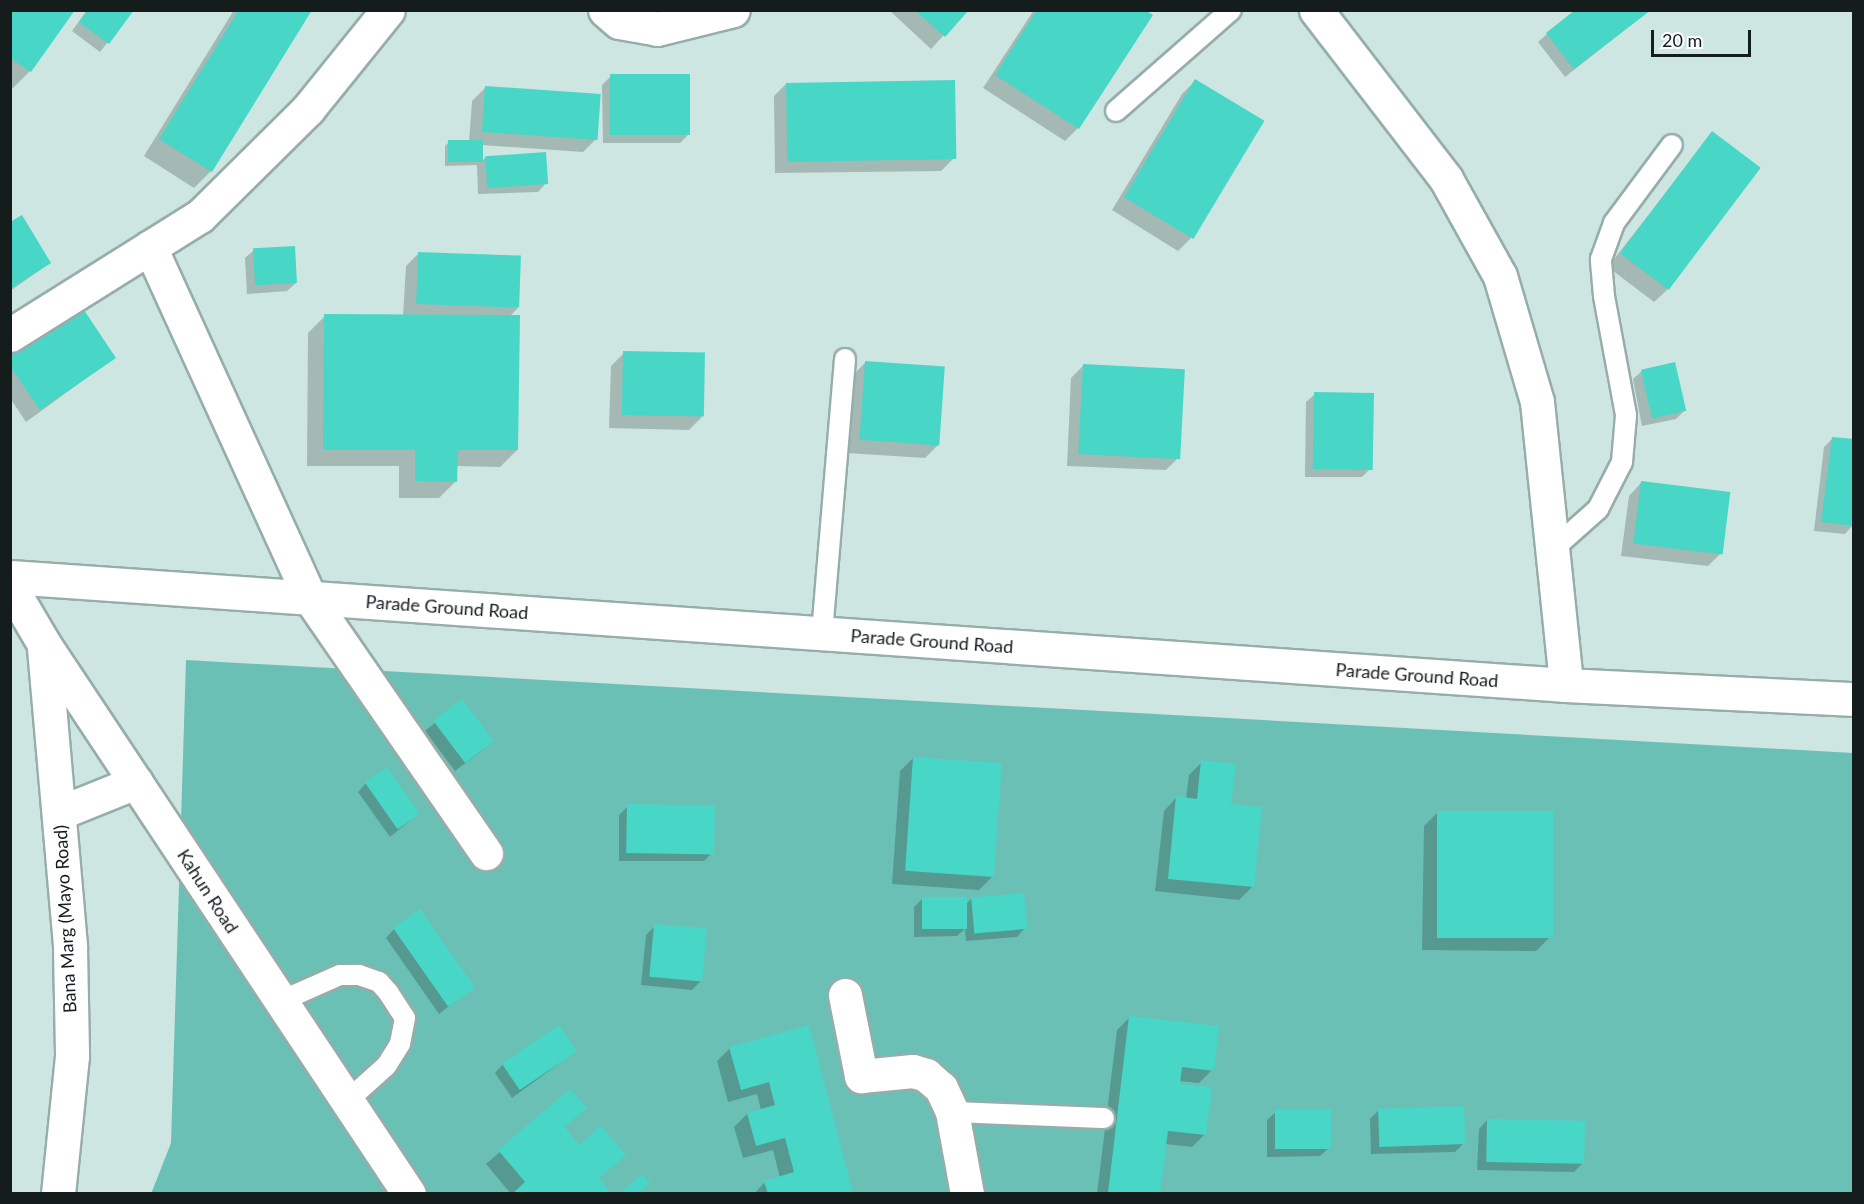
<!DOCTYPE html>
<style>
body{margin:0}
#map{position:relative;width:1864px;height:1204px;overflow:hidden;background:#cde6e2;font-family:Lato,sans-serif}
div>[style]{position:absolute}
.green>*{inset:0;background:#6bc0b5}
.shadow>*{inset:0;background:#0003}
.building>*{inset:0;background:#48d6c7;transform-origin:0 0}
.roads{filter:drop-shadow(2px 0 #96adaa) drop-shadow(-2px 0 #96adaa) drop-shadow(0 2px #96adaa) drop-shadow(0 -2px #96adaa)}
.service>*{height:20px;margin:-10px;padding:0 10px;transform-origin:10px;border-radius:10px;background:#fff}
.minor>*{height:33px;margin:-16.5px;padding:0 16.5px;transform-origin:16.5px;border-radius:16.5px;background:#fff}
.tertiary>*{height:33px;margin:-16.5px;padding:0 16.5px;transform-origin:16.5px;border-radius:16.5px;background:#fff}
span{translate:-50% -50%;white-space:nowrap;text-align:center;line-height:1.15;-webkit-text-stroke:6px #fff;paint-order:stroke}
.street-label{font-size:18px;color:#141d1c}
.frame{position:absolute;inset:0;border:12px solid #141d1c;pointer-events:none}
.scale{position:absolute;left:1651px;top:30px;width:100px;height:27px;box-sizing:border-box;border:3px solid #141d1c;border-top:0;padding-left:8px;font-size:18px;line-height:21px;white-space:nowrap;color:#141d1c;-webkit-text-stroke:4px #fff;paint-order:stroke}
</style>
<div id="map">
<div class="green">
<div style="clip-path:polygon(186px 660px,1853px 753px,1853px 1193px,151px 1194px,171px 1143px)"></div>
</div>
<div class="shadow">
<div style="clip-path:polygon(10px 10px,30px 71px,13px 88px,10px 86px)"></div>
<div style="clip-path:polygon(87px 10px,133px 10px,100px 52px,72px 31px)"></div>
<div style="clip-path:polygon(234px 10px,311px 10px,211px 171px,194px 188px,144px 156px)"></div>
<div style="clip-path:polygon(889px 10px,967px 10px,931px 49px)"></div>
<div style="clip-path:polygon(1034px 10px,1143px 10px,1078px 128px,1065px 141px,983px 88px)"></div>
<div style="clip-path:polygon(1650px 10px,1565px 77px,1538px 42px,1547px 34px)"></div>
<div style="clip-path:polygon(611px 76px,689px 134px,680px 143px,603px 143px,602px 85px)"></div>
<div style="clip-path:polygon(1195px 81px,1191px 238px,1178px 251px,1112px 210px,1182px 94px)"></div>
<div style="clip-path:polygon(787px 83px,954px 158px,941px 171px,775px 173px,774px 96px)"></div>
<div style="clip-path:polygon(485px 88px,596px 139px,583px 152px,481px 145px,482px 161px,486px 157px,546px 183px,538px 192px,478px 194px,477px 165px,445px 166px,445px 146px,449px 142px,469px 142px,472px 101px)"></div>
<div style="clip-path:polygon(1712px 133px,1667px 290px,1654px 302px,1608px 267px)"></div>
<div style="clip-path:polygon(10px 224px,50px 263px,10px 291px)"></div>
<div style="clip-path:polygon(254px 250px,296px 283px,287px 291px,247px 294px,245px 258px)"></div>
<div style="clip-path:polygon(419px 253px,518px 308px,509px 317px,517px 450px,500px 467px,456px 466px,456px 481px,439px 498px,399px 498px,399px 466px,307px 466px,308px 333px,325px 316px,403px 316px,406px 266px)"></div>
<div style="clip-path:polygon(10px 353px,114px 358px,26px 422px,10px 398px)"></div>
<div style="clip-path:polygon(624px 353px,702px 417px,689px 430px,609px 428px,611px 366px)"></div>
<div style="clip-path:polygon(865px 363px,938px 445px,925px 458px,847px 453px,852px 376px)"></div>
<div style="clip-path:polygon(1084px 365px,1179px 457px,1166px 470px,1067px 466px,1071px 378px)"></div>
<div style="clip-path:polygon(1642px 371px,1684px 411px,1676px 419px,1642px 426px,1633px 379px)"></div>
<div style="clip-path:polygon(1315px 394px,1371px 468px,1362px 477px,1305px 477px,1306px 402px)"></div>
<div style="clip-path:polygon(1832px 439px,1853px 525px,1845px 534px,1814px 531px,1824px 447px)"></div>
<div style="clip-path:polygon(1641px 483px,1721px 553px,1708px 566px,1621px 556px,1629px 496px)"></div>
<div style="clip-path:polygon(461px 701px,484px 749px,455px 771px,425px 731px)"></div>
<div style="clip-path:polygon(913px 758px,992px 877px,979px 890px,892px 884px,900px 771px)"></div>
<div style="clip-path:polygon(1202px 762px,1230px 805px,1252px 887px,1239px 900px,1155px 891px,1164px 811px,1176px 798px,1186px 799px,1189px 775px)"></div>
<div style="clip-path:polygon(366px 783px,418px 814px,390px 837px,358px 792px)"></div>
<div style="clip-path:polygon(628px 806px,713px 852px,704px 861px,619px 861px,619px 815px)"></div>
<div style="clip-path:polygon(1437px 813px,1549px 938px,1536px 951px,1422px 950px,1424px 826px)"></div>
<div style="clip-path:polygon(922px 899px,966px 904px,971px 899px,1025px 928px,1017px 937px,966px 941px,965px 929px,957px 936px,914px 937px,914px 907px)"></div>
<div style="clip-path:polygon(655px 926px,701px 981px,692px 990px,641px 985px,646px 935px)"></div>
<div style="clip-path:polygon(394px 929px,473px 987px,439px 1014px,386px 938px)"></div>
<div style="clip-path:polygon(1130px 1017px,1212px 1070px,1199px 1083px,1179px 1081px,1179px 1085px,1205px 1134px,1192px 1147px,1165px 1144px,1159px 1194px,1097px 1194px,1117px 1030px)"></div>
<div style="clip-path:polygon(808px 1027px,851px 1192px,754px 1194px,765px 1182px,780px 1178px,773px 1150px,743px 1158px,734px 1127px,747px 1114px,761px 1110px,757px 1094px,728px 1102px,717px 1061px,730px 1048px)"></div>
<div style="clip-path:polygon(575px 1052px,512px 1098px,495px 1073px,503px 1064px)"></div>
<div style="clip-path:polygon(570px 1091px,585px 1108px,563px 1128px,579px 1147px,624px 1155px,598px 1179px,610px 1194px,511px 1194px,486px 1164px)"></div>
<div style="clip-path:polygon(1379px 1110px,1464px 1143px,1455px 1152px,1371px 1154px,1370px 1119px)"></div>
<div style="clip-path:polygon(1276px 1112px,1329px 1148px,1320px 1156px,1267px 1157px,1267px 1120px)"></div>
<div style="clip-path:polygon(1487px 1120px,1583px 1163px,1574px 1172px,1477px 1170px,1479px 1129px)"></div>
</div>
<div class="building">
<div style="clip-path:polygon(10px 10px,75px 10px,31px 72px,10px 58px)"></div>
<div style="clip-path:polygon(88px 10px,134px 10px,109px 44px,79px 22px)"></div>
<div style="clip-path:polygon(239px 10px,312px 10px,212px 172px,159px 139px)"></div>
<div style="clip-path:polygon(915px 10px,969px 10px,945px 37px)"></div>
<div style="clip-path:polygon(1037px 10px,1145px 10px,1153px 15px,1079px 129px,995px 75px)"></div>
<div style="clip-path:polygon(1575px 10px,1651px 10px,1574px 69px,1546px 33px)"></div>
<div style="left:690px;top:74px;width:61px;height:80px;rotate:90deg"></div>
<div style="left:1195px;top:79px;width:81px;height:138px;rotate:31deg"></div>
<div style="left:955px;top:80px;width:79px;height:169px;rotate:89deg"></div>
<div style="left:485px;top:86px;width:116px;height:46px;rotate:4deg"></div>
<div style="left:1712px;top:131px;width:61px;height:153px;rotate:37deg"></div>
<div style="left:483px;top:140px;width:22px;height:35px;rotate:90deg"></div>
<div style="left:546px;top:152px;width:32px;height:61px;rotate:86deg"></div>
<div style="clip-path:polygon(22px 215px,51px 263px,10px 289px,10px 222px)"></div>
<div style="left:295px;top:246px;width:37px;height:42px;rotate:87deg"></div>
<div style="left:418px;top:252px;width:103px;height:52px;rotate:2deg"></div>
<div style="clip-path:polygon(80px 304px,116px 358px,40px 410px,10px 366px,10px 351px)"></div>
<div style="clip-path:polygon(324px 314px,520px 315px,518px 450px,458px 450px,457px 482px,415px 481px,415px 450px,323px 450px)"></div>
<div style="left:623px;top:351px;width:82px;height:64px;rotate:1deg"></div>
<div style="left:865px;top:361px;width:80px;height:79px;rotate:4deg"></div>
<div style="left:1675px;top:362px;width:50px;height:35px;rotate:77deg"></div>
<div style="left:1083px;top:364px;width:102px;height:90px;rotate:3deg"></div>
<div style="left:1314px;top:392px;width:60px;height:77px;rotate:1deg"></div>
<div style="clip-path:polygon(1832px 437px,1854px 439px,1854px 526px,1821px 522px)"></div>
<div style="left:1641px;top:481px;width:90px;height:63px;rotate:7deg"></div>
<div style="left:462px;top:699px;width:53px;height:36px;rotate:53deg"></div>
<div style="left:913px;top:757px;width:89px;height:114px;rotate:4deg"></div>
<div style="clip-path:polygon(1201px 760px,1236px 764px,1231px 804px,1262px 807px,1254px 887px,1168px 879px,1176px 796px,1197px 799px)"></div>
<div style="left:387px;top:767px;width:57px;height:27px;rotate:55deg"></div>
<div style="left:627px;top:804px;width:88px;height:49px;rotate:1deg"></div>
<div style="left:1437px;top:811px;width:116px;height:127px"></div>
<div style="left:1024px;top:893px;width:36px;height:53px;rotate:85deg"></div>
<div style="left:922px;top:897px;width:45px;height:32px"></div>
<div style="left:420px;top:909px;width:96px;height:33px;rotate:55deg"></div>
<div style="left:654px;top:924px;width:53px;height:53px;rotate:5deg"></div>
<div style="clip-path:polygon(1129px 1016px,1219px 1026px,1214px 1071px,1182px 1067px,1180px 1084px,1212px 1087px,1206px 1135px,1168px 1131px,1160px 1194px,1108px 1193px)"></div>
<div style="left:559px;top:1025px;width:32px;height:69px;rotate:56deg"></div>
<div style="clip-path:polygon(809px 1025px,853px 1192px,768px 1194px,764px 1181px,794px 1172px,785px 1138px,756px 1146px,747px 1113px,775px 1105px,769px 1082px,741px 1090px,729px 1047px)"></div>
<div style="clip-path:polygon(570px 1089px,587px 1108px,564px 1127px,579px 1145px,601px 1126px,626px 1155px,599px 1178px,612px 1194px,512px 1194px,525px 1182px,498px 1150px)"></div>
<div style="left:1464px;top:1106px;width:38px;height:86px;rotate:88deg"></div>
<div style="left:1275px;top:1110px;width:56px;height:39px"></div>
<div style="left:1487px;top:1119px;width:98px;height:43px;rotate:1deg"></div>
<div style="clip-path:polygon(642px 1174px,650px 1183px,637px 1194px,620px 1194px)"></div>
</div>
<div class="roads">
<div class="service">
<div style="left:1116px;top:111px;width:153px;rotate:-41.3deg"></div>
<div style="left:1552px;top:550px;width:62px;rotate:-41.7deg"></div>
<div style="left:1598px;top:509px;width:53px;rotate:-62.9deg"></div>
<div style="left:1622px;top:462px;width:47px;rotate:-85.1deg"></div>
<div style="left:1626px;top:415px;width:121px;rotate:-100.5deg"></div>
<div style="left:1604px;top:296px;width:37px;rotate:-95deg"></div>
<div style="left:1601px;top:259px;width:38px;rotate:-70deg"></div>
<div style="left:1614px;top:223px;width:97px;rotate:-53.4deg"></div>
<div style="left:822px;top:633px;width:275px;rotate:-85.2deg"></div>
<div style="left:281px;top:1001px;width:64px;rotate:-23.8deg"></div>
<div style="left:340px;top:975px;width:19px"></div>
<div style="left:359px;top:975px;width:21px;rotate:19deg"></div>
<div style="left:379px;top:982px;width:13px;rotate:48deg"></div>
<div style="left:388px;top:992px;width:31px;rotate:57deg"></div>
<div style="left:405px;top:1018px;width:26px;rotate:101deg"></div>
<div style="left:400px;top:1044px;width:26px;rotate:122deg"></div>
<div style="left:386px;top:1066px;width:52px;rotate:138.1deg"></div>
<div style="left:952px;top:1112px;width:152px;rotate:2.3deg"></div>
</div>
<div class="minor">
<div style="left:605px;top:10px;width:18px;rotate:41deg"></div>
<div style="left:619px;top:22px;width:39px;rotate:10deg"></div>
<div style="left:657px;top:29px;width:78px;rotate:-14deg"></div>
<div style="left:1316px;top:10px;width:213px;rotate:52.4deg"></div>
<div style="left:1446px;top:179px;width:111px;rotate:60.9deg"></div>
<div style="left:1500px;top:276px;width:131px;rotate:73.6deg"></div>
<div style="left:1537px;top:402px;width:284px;rotate:84.1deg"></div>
<div style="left:150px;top:247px;width:386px;rotate:65.5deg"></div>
<div style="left:310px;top:598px;width:310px;rotate:55.4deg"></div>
<div style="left:10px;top:335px;width:224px;rotate:-32.1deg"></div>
<div style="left:200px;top:216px;width:152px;rotate:-44.7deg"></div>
<div style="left:308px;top:109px;width:127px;rotate:-51.1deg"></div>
<div style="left:10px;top:577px;width:1560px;rotate:3.97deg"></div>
<div style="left:1566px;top:685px;width:288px;rotate:2.8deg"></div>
<div style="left:845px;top:995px;width:83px;rotate:78.8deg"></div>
<div style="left:861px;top:1076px;width:52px;rotate:-5.5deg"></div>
<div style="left:913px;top:1071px;width:14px;rotate:17deg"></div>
<div style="left:926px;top:1075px;width:20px;rotate:41deg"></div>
<div style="left:941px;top:1088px;width:26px;rotate:65deg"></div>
<div style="left:952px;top:1112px;width:83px;rotate:79.6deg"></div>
</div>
<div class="tertiary">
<div style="left:10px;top:586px;width:67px;rotate:59.6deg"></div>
<div style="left:44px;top:644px;width:660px;rotate:56.43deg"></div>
<div style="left:44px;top:648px;width:301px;rotate:85deg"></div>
<div style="left:70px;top:948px;width:108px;rotate:88.9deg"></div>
<div style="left:72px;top:1056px;width:139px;rotate:95.8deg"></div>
<div style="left:59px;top:813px;width:83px;rotate:-21.9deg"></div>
</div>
</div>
<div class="street-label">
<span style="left:447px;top:607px;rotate:4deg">Parade Ground Road</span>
<span style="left:932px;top:641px;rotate:4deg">Parade Ground Road</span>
<span style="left:1417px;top:675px;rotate:4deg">Parade Ground Road</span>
<span style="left:208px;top:891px;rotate:57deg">Kahun Road</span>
<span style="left:65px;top:919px;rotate:-93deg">Bana Marg (Mayo Road)</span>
</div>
<div class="frame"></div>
<div class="scale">20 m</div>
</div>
